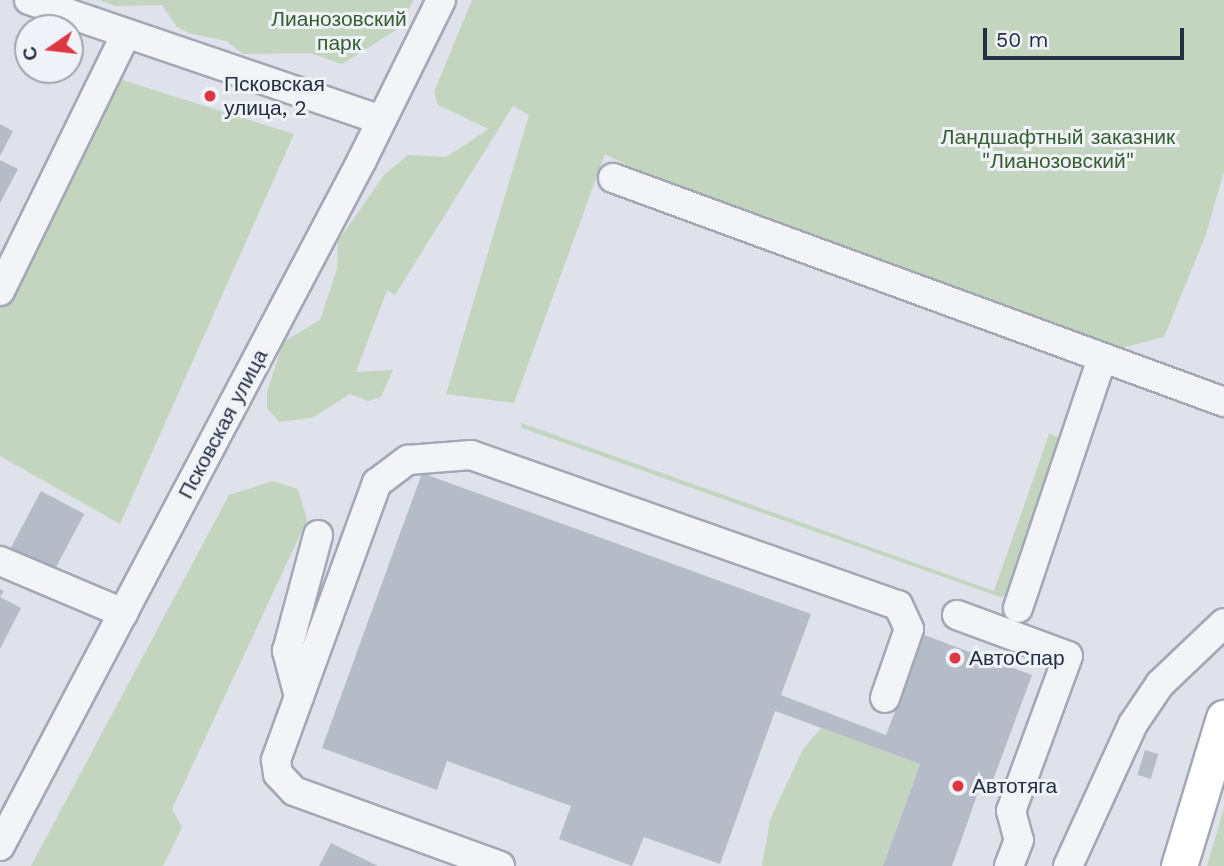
<!DOCTYPE html>
<meta charset="utf-8">
<style>
body{margin:0}
#map{position:relative;width:1224px;height:866px;overflow:hidden;background:#dfe2ea;font-family:"Work Sans",sans-serif}
div>[style]{position:absolute}
.green>*{inset:0;background:#c3d5bf}
.building>*{inset:0;background:#b6bbc8;transform-origin:0 0}
.roads{filter:drop-shadow(2px 0 #a4a8b5) drop-shadow(-2px 0 #a4a8b5) drop-shadow(0 2px #a4a8b5) drop-shadow(0 -2px #a4a8b5)}
.minor>*{height:28px;margin:-14px;padding:0 14px;transform-origin:14px;border-radius:14px;background:#f2f4f8}
.major>*{height:35px;margin:-17.5px;padding:0 17.5px;transform-origin:17.5px;border-radius:17.5px;background:#fff}
.dots>*{width:19px;height:19px;translate:-50% -50%;box-sizing:border-box;border:4px solid #eff2f7;border-radius:50%}
span{translate:-50% -50%;white-space:nowrap;text-align:center;line-height:1.15;-webkit-text-stroke:6px #eff2f7;paint-order:stroke}
.park-label{font-size:21px;color:#376032}
.poi-label{font-size:21px;color:#262e43}
.left{translate:0 -50%;text-align:left}
.street-label{font-size:21px;color:#262e43}
.north{position:absolute;left:14px;top:14px;width:70px;height:70px;box-sizing:border-box;background:#eff2f7;border:2px solid #9fa4af;border-radius:50%;rotate:256deg;font-size:19px;font-weight:700;line-height:28px;text-align:center;color:#262e43}
.north::after{content:'';display:block;margin:auto;width:24px;height:32px;background:#dc3742;clip-path:polygon(50% 0,100% 100%,50% 72%,0 100%)}
.scale{position:absolute;left:983px;top:28px;width:201px;height:32px;box-sizing:border-box;border:4px solid #262e43;border-top:0;padding-left:9px;font-size:21px;line-height:24px;white-space:nowrap;color:#262e43;-webkit-text-stroke:5px #eff2f7;paint-order:stroke}
</style>
<div id="map">
<div class="green">
<div style="clip-path:polygon(99px 0,414px 0,396px 30px,342px 64px,310px 53px,243px 54px,226px 41px,188px 33px,176px 26px,162px 5px,115px 6px)"></div>
<div style="clip-path:polygon(472px 0,1224px 0,1224px 172px,1205px 237px,1164px 337px,1105px 352px,1053px 357px,1035px 328px,687px 195px,605px 154px,514px 403px,446px 394px,529px 115px,513px 106px,395px 295px,387px 290px,356px 372px,393px 370px,381px 397px,368px 401px,350px 394px,312px 418px,279px 422px,267px 408px,267px 392px,283px 342px,320px 320px,337px 269px,338px 241px,384px 175px,408px 155px,446px 157px,489px 129px,438px 105px,434px 92px)"></div>
<div style="clip-path:polygon(106px 75px,294px 134px,120px 524px,0 456px,0 291px)"></div>
<div style="clip-path:polygon(521px 423px,994px 591px,1049px 434px,1062px 438px,1015px 595px,1000px 597px,522px 428px)"></div>
<div style="clip-path:polygon(273px 481px,298px 489px,307px 520px,172px 809px,182px 827px,163px 866px,31px 866px,229px 495px)"></div>
<div style="clip-path:polygon(821px 728px,920px 764px,883px 866px,762px 866px,770px 820px,802px 751px)"></div>
<div style="clip-path:polygon(1224px 808px,1224px 866px,1207px 866px)"></div>
</div>
<div class="building">
<div style="clip-path:polygon(0 124px,13px 131px,0 156px)"></div>
<div style="clip-path:polygon(0 160px,18px 169px,0 203px)"></div>
<div style="clip-path:polygon(422px 473px,811px 614px,781px 695px,886px 735px,924px 635px,1032px 675px,989px 791px,980px 787px,952px 866px,883px 866px,920px 764px,775px 711px,720px 864px,644px 837px,632px 866px,559px 839px,571px 806px,447px 761px,437px 790px,322px 748px)"></div>
<div style="left:41px;top:491px;width:49px;height:64px;rotate:28deg"></div>
<div style="clip-path:polygon(0 589px,4px 591px,0 597px,21px 608px,0 649px)"></div>
<div style="left:1145px;top:750px;width:14px;height:26px;rotate:17deg"></div>
<div style="clip-path:polygon(331px 843px,378px 866px,319px 866px)"></div>
</div>
<div class="roads">
<div class="minor">
<div style="left:29px;top:0;width:372px;rotate:18.8deg"></div>
<div style="left:613px;top:178px;width:651px;rotate:20.13deg"></div>
<div style="left:0;top:291px;width:286px;rotate:-63.9deg"></div>
<div style="left:0;top:561px;width:134px;rotate:22.9deg"></div>
<div style="left:1018px;top:608px;width:264px;rotate:-71.4deg"></div>
<div style="left:957px;top:615px;width:118px;rotate:20.3deg"></div>
<div style="left:1068px;top:656px;width:165px;rotate:110.2deg"></div>
<div style="left:1011px;top:811px;width:30px;rotate:75deg"></div>
<div style="left:1019px;top:840px;width:28px;rotate:111deg"></div>
<div style="left:299px;top:697px;width:48px;rotate:-104.6deg"></div>
<div style="left:287px;top:651px;width:120px;rotate:-75deg"></div>
<div style="left:0;top:846px;width:776px;rotate:-62.18deg"></div>
<div style="left:362px;top:160px;width:178px;rotate:-63.7deg"></div>
<div style="left:500px;top:866px;width:219px;rotate:-160deg"></div>
<div style="left:294px;top:791px;width:23px;rotate:-133deg"></div>
<div style="left:278px;top:774px;width:14px;rotate:-98deg"></div>
<div style="left:276px;top:760px;width:295px;rotate:-70deg"></div>
<div style="left:377px;top:483px;width:39px;rotate:-37deg"></div>
<div style="left:408px;top:460px;width:63px;rotate:-4.5deg"></div>
<div style="left:471px;top:455px;width:453px;rotate:19.4deg"></div>
<div style="left:898px;top:605px;width:26px;rotate:65deg"></div>
<div style="left:909px;top:629px;width:73px;rotate:109.2deg"></div>
<div style="left:1068px;top:866px;width:156px;rotate:-65.4deg"></div>
<div style="left:1133px;top:724px;width:48px;rotate:-56deg"></div>
<div style="left:1160px;top:684px;width:88px;rotate:-43.6deg"></div>
</div>
<div class="major">
<div style="left:1179px;top:866px;width:155px;rotate:-73.1deg"></div>
</div>
</div>
<div class="dots">
<div style="left:210px;top:96px;background:#dc3742"></div>
<div style="left:955px;top:658px;background:#dc3742"></div>
<div style="left:958px;top:786px;background:#dc3742"></div>
</div>
<div class="park-label">
<span style="left:339px;top:31px">Лианозовский<br>парк</span>
<span style="left:1058px;top:149px">Ландшафтный заказник<br>"Лианозовский"</span>
</div>
<div class="poi-label">
<span class="left" style="left:224px;top:96px">Псковская<br>улица, 2</span>
<span class="left" style="left:969px;top:658px">АвтоСпар</span>
<span class="left" style="left:972px;top:786px">Автотяга</span>
</div>
<div class="street-label">
<span style="left:223px;top:424px;rotate:-62deg">Псковская улица</span>
</div>
<div class="north">С</div>
<div class="scale">50 m</div>
</div>
